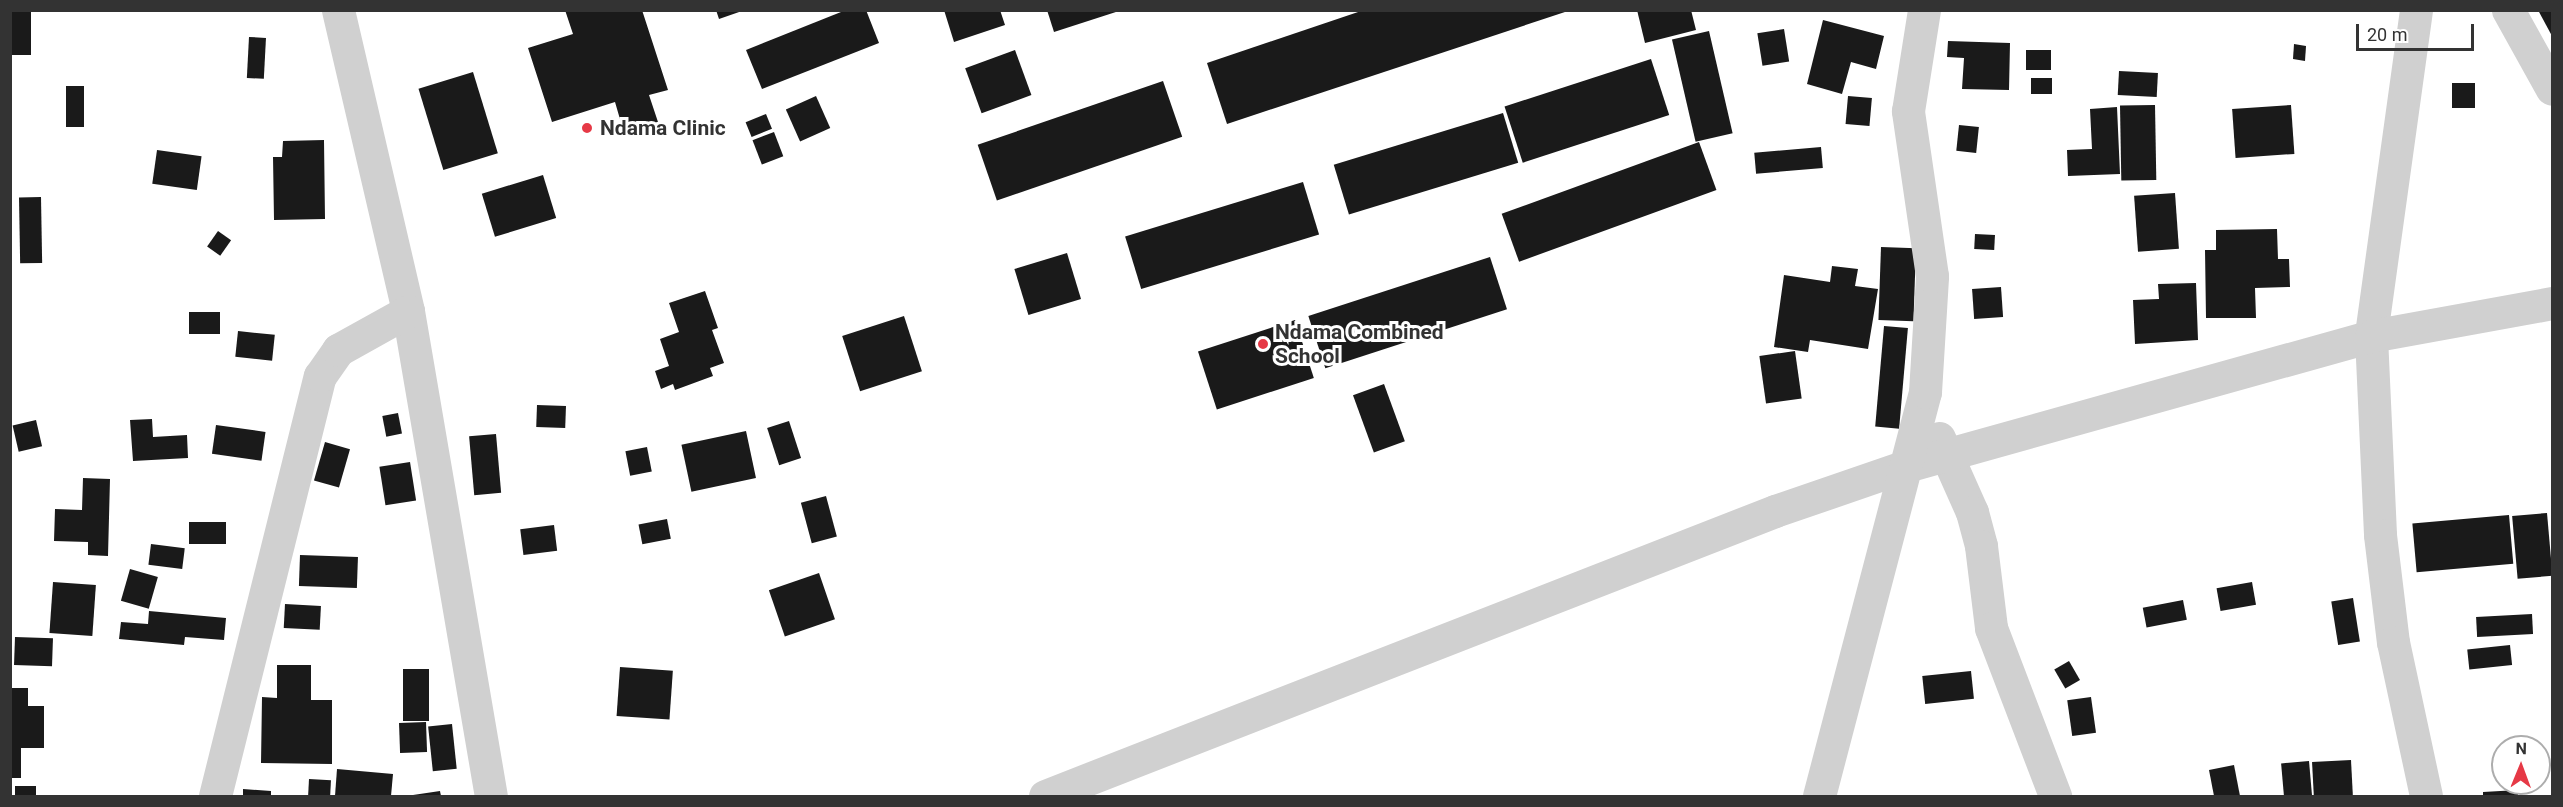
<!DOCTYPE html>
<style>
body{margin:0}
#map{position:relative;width:2563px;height:807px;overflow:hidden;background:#fff;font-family:Roboto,sans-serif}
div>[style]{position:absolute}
.building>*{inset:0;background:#1a1a1a;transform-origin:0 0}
.minor>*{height:33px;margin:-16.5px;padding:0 16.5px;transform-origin:16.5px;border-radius:16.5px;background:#d0d0d0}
.dots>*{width:16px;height:16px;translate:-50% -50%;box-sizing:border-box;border:3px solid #fff;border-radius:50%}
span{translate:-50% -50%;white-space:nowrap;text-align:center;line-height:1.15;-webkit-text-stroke:6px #fff;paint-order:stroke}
.poi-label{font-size:21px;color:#333;font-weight:700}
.left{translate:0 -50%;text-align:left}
.frame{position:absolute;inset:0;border:12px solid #333;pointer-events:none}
.north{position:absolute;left:2491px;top:735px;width:60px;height:60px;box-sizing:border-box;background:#fff;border:2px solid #adadad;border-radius:50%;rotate:1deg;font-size:16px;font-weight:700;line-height:24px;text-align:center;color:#333}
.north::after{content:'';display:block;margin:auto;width:21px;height:27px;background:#e63946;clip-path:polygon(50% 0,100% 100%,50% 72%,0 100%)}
.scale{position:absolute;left:2356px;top:24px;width:118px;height:27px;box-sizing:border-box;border:3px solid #333;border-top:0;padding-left:8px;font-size:18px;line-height:21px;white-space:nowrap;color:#333;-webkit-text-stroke:4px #fff;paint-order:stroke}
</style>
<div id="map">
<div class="building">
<div style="clip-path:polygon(565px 10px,642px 10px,668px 90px,649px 95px,658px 122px,624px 133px,615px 102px,552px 122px,528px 48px,573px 34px)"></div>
<div style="clip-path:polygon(716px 10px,742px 10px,742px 11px,719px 19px)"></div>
<div style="clip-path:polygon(846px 10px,866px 10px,879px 43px,762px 89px,746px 50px)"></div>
<div style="clip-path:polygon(944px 10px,1000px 10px,1005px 25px,954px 42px)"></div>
<div style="clip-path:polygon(1047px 10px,1119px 10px,1119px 11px,1054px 32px)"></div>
<div style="clip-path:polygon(1364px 10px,1568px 10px,1568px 11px,1227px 124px,1207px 63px)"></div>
<div style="clip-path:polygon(1637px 10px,1691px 10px,1696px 30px,1645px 43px)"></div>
<div style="clip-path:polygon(2538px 10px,2552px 10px,2552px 36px)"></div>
<div style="left:10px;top:12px;width:21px;height:43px"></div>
<div style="clip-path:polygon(1823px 20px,1884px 36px,1876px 69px,1851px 62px,1842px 94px,1807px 84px)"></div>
<div style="left:1784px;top:29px;width:33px;height:27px;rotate:81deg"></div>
<div style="left:1709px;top:31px;width:105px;height:38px;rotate:77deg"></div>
<div style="left:249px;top:37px;width:17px;height:41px;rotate:3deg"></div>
<div style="clip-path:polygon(1948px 41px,2010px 43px,2009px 90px,1962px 89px,1964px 58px,1947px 57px)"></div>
<div style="clip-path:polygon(2294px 44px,2306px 46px,2305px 61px,2293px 59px)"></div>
<div style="left:1015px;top:50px;width:48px;height:53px;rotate:70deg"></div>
<div style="left:2026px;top:50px;width:25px;height:20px"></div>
<div style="left:1651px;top:59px;width:59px;height:154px;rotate:72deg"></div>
<div style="left:2119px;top:71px;width:39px;height:24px;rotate:3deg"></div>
<div style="left:473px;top:72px;width:85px;height:57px;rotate:73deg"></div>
<div style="left:2052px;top:78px;width:16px;height:21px;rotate:90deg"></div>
<div style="left:1163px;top:81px;width:59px;height:196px;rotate:71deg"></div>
<div style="left:2452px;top:83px;width:23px;height:25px"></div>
<div style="left:66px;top:86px;width:18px;height:41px"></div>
<div style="left:816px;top:96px;width:35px;height:33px;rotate:66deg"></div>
<div style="left:1848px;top:96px;width:24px;height:28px;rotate:5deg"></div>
<div style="left:2155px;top:105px;width:75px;height:35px;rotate:89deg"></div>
<div style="left:2291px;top:105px;width:49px;height:59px;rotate:86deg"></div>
<div style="clip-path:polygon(2117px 107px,2120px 174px,2068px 176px,2067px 150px,2092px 149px,2090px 109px)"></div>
<div style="left:1503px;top:113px;width:52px;height:177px;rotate:73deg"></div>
<div style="left:766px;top:114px;width:16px;height:22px;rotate:68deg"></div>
<div style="left:1959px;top:125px;width:20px;height:26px;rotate:6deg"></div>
<div style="left:774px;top:132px;width:26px;height:23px;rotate:69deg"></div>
<div style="clip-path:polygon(324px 140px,325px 219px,274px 220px,273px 157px,282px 157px,283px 141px)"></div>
<div style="left:1699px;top:142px;width:51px;height:210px;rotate:70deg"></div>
<div style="left:1821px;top:147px;width:21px;height:67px;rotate:85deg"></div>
<div style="left:157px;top:150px;width:45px;height:34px;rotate:8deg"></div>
<div style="left:543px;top:175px;width:45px;height:64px;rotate:73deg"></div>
<div style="left:1303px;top:182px;width:55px;height:186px;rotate:73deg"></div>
<div style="left:2175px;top:193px;width:56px;height:41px;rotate:86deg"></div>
<div style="left:41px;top:197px;width:66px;height:22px;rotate:89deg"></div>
<div style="clip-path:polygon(2277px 229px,2278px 259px,2289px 259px,2290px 287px,2255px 288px,2256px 318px,2206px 318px,2205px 250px,2216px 250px,2216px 230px)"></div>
<div style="left:218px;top:231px;width:16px;height:19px;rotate:35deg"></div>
<div style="left:1975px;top:234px;width:20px;height:15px;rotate:3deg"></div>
<div style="left:1881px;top:247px;width:35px;height:73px;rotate:2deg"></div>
<div style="left:1067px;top:253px;width:48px;height:55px;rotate:73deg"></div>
<div style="left:1490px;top:257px;width:55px;height:191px;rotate:72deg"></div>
<div style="clip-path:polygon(1832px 266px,1858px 269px,1855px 286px,1878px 289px,1868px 349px,1810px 340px,1808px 352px,1774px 347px,1784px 275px,1830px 282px)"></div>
<div style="clip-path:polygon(2196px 283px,2198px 340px,2135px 344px,2133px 300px,2159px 299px,2158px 284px)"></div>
<div style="left:2001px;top:287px;width:30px;height:29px;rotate:86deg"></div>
<div style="clip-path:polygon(705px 291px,718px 328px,712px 330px,724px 363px,710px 368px,713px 376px,675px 390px,673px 384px,661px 389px,655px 371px,669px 366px,660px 339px,679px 332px,669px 303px)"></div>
<div style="left:189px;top:312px;width:31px;height:22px"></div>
<div style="left:904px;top:316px;width:58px;height:65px;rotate:72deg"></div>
<div style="left:1295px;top:320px;width:61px;height:102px;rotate:72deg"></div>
<div style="left:1884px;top:326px;width:24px;height:101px;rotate:5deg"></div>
<div style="left:238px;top:331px;width:37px;height:26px;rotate:6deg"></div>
<div style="left:1795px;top:351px;width:48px;height:36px;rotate:82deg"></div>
<div style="left:1384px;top:384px;width:61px;height:33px;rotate:70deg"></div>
<div style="left:537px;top:405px;width:29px;height:22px;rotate:2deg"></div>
<div style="left:398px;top:413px;width:21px;height:16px;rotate:79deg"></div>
<div style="clip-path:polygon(152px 419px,153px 437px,187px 435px,188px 458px,133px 461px,130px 420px)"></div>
<div style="left:36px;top:420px;width:27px;height:24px;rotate:77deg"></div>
<div style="left:789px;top:421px;width:39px;height:23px;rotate:72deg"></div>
<div style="left:216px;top:425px;width:50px;height:29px;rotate:8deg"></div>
<div style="left:746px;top:431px;width:48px;height:66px;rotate:78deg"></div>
<div style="left:496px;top:434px;width:59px;height:27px;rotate:85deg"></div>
<div style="left:325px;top:442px;width:26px;height:40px;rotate:16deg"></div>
<div style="left:647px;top:447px;width:25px;height:22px;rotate:79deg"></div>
<div style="left:410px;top:462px;width:39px;height:31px;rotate:81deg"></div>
<div style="clip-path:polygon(83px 478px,110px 479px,108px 556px,88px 555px,88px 542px,54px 541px,55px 509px,82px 510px)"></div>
<div style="left:826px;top:496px;width:42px;height:26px;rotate:75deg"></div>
<div style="left:2547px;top:513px;width:63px;height:35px;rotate:85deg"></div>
<div style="left:2509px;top:515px;width:49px;height:97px;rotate:85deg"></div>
<div style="left:667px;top:519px;width:20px;height:29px;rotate:79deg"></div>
<div style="left:189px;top:522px;width:37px;height:22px"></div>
<div style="left:554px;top:525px;width:26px;height:34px;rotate:83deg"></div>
<div style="left:151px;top:544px;width:34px;height:21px;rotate:7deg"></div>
<div style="left:300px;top:555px;width:58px;height:31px;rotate:2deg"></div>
<div style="left:130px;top:569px;width:29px;height:33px;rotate:16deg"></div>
<div style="left:819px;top:573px;width:49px;height:53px;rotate:71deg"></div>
<div style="left:53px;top:582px;width:43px;height:51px;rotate:4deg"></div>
<div style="left:2252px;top:582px;width:23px;height:36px;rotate:80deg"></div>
<div style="left:2353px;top:598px;width:44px;height:22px;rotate:81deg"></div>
<div style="left:2183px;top:600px;width:20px;height:41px;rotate:79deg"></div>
<div style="left:285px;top:604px;width:36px;height:24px;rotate:3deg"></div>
<div style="clip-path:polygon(149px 611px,226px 618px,224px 640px,185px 637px,184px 645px,119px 639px,121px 622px,148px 624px)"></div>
<div style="left:2532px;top:614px;width:20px;height:56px;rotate:87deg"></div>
<div style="left:15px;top:637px;width:38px;height:28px;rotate:2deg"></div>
<div style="left:2510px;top:645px;width:20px;height:43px;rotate:84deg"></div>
<div style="left:2069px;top:661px;width:22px;height:17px;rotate:60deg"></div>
<div style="clip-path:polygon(277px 665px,311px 665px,311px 700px,332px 700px,332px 764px,261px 763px,262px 697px,277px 698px)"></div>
<div style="left:620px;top:667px;width:53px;height:49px;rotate:4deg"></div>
<div style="left:403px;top:669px;width:26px;height:52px"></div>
<div style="left:1971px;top:671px;width:28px;height:49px;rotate:84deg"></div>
<div style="clip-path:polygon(10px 688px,28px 688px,28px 706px,44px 706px,44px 748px,21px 748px,21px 778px,10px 778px)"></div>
<div style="left:2091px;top:697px;width:36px;height:24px;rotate:82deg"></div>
<div style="left:426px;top:722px;width:30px;height:27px;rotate:88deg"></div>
<div style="left:452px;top:724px;width:45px;height:24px;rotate:84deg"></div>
<div style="left:2351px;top:760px;width:36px;height:39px;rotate:87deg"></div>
<div style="left:2309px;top:761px;width:35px;height:28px;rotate:85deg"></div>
<div style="clip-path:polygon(2234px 765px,2240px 796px,2214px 796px,2209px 770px)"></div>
<div style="clip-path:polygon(337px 769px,393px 774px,391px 796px,335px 796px)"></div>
<div style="left:309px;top:779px;width:22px;height:17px;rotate:3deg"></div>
<div style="left:15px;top:786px;width:21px;height:10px"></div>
<div style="clip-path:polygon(243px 789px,271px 791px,271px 796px,243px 796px)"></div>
<div style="clip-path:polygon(2518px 790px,2518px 796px,2483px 796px,2483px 792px)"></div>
<div style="clip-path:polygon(440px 791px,441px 796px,413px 796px,413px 795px)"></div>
</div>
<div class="minor">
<div style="left:338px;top:10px;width:309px;rotate:76.9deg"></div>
<div style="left:408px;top:311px;width:492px;rotate:80.3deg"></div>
<div style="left:2416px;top:10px;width:329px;rotate:97.9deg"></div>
<div style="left:2371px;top:336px;width:199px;rotate:87.4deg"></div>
<div style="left:2380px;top:535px;width:108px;rotate:83.1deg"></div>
<div style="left:2393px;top:642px;width:157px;rotate:77.9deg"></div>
<div style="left:2508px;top:10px;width:90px;rotate:60.9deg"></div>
<div style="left:1939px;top:438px;width:81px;rotate:66deg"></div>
<div style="left:1972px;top:512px;width:35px;rotate:75deg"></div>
<div style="left:1981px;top:546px;width:83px;rotate:83deg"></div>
<div style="left:1991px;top:628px;width:180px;rotate:69.1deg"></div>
<div style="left:215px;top:796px;width:433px;rotate:-76deg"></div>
<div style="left:320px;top:376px;width:32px;rotate:-55deg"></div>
<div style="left:338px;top:350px;width:80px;rotate:-29.1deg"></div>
<div style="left:1045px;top:796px;width:784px;rotate:-21.33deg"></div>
<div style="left:1775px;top:511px;width:139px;rotate:-19deg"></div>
<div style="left:1906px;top:466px;width:483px;rotate:-15.6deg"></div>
<div style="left:2371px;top:336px;width:184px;rotate:-10.3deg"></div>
<div style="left:1819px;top:796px;width:418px;rotate:-75.3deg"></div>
<div style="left:1925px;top:392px;width:116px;rotate:-86.5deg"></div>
<div style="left:1932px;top:276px;width:167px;rotate:-98.3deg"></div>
<div style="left:1908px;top:111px;width:102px;rotate:-81deg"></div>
</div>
<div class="dots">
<div style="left:587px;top:128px;background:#e63946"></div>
<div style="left:1263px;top:344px;background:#e63946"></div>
</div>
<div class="poi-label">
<span class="left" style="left:600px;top:128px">Ndama Clinic</span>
<span class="left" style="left:1275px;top:344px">Ndama Combined<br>School</span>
</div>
<div class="frame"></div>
<div class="north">N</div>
<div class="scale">20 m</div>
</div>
